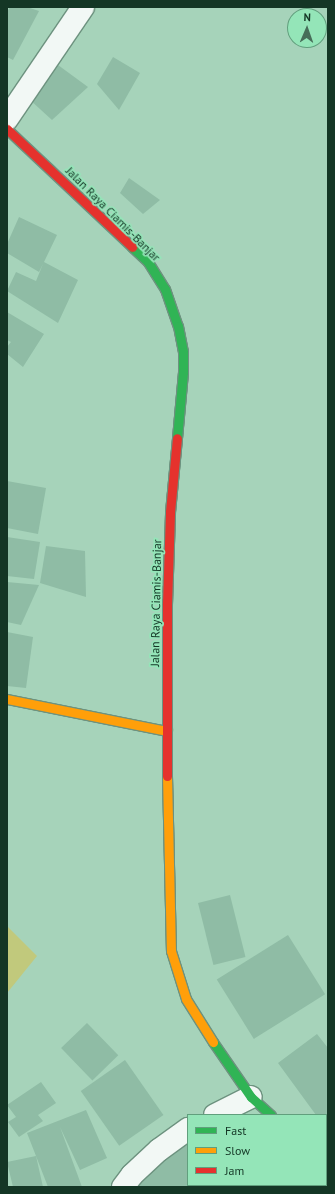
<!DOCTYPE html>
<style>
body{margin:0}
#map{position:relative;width:335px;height:1194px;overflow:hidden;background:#a6d3ba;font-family:"PT Sans",sans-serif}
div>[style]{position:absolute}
.green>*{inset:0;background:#c1c97c}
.building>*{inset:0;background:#8fbca5;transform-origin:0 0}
.roads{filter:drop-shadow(1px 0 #6d927f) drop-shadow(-1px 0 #6d927f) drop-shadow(0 1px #6d927f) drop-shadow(0 -1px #6d927f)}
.street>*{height:22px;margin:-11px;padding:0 11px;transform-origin:11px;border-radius:11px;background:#f2f8f5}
.fast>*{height:9px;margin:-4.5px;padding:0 4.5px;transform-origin:4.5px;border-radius:4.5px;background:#30b455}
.slow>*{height:9px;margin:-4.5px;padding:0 4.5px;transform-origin:4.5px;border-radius:4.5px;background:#ff9f0a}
.jam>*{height:9px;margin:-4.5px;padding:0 4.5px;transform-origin:4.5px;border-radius:4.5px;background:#e5322d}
span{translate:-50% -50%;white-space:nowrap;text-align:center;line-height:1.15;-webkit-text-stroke:3.5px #94e5b8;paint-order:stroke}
.street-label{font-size:12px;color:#143625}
.frame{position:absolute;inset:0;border:8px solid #143625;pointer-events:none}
.legend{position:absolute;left:187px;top:1114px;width:140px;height:72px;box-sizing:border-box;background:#94e5b8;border:1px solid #619f7d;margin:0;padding:5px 7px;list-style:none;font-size:12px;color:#143625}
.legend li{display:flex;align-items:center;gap:8px;height:20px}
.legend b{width:20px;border:1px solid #619f7d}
.north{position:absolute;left:287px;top:8px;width:40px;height:40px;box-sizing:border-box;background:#94e5b8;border:1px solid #619f7d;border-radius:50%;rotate:2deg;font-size:11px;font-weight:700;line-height:16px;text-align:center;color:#143625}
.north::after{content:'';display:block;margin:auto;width:14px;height:18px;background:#476d59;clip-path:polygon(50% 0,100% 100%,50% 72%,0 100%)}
</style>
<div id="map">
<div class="green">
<div style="clip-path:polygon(7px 926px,37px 956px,7px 993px)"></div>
</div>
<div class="building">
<div style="clip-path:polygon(10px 7px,27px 7px,39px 11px,13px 60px,7px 57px,7px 12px)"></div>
<div style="clip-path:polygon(113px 57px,140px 73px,119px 110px,97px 84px)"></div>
<div style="clip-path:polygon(58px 65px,88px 87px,52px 120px,29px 99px)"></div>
<div style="clip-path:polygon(129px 178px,160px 200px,143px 214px,120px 193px)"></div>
<div style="clip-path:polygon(19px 217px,57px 235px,44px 262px,78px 280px,58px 323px,7px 291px,16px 272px,36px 281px,43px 264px,39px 272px,7px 253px,7px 244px)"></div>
<div style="clip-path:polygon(7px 312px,44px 334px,23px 367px,7px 354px,7px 347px,11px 342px,7px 340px)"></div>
<div style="clip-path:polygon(7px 481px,46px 488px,38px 534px,7px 528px)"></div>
<div style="clip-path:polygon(7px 537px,40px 542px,34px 579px,7px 576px)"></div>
<div style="clip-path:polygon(46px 546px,85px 551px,86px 597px,40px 583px)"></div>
<div style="clip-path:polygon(7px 582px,39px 585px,21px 625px,7px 622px)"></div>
<div style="clip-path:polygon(7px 632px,33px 637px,26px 688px,7px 686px)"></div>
<div style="left:230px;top:895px;width:64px;height:33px;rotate:76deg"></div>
<div style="left:288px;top:935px;width:70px;height:84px;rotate:58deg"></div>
<div style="left:87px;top:1023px;width:45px;height:36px;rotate:46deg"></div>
<div style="clip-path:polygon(317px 1034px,328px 1048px,328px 1130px,326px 1115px,316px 1115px,278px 1063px)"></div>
<div style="left:125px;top:1060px;width:67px;height:54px;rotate:55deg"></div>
<div style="clip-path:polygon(41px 1082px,56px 1103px,38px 1115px,43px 1121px,19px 1137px,8px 1122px,16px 1117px,7px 1105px)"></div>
<div style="clip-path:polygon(86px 1110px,107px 1158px,80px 1170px,60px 1127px,82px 1187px,48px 1187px,36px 1156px,43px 1187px,13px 1187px,7px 1162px,36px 1156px,27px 1133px)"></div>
<div style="clip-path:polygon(188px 1133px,188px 1185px,237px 1187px,138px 1187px,132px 1180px)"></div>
</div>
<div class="roads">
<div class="street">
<div style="left:7px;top:119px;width:135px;rotate:-55.8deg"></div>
<div style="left:215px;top:1115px;width:40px;rotate:-26.6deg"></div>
<div style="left:123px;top:1187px;width:15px;rotate:-53deg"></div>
<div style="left:132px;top:1175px;width:37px;rotate:-43deg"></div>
<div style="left:159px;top:1150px;width:36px;rotate:-36deg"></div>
</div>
<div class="fast">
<div style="left:132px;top:247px;width:22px;rotate:43deg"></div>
<div style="left:148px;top:262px;width:32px;rotate:58deg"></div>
<div style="left:165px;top:289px;width:39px;rotate:71deg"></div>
<div style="left:178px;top:326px;width:26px;rotate:79deg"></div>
<div style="left:183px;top:352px;width:20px;rotate:90deg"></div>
<div style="left:183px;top:372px;width:66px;rotate:95.2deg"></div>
<div style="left:213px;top:1042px;width:67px;rotate:55.4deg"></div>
<div style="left:251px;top:1097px;width:27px;rotate:42deg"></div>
<div style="left:326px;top:1166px;width:3px;rotate:45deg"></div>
</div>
<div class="slow">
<div style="left:7px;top:699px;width:163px;rotate:11.3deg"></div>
<div style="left:167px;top:776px;width:175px;rotate:88.7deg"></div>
<div style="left:171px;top:951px;width:50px;rotate:72.6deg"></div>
<div style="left:186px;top:999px;width:51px;rotate:57.9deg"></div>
</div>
<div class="jam">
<div style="left:7px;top:129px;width:172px;rotate:43.3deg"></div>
<div style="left:167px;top:776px;width:172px;rotate:-90deg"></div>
<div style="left:167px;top:604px;width:92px;rotate:-88.1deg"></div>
<div style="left:170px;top:512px;width:74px;rotate:-84.6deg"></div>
</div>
</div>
<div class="street-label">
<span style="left:113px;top:214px;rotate:45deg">Jalan Raya Ciamis-Banjar</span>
<span style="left:156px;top:603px;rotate:-89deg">Jalan Raya Ciamis-Banjar</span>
</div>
<div class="frame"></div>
<ul class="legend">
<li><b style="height:5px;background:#30b455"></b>Fast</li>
<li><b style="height:5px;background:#ff9f0a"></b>Slow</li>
<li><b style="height:5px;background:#e5322d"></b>Jam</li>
</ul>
<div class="north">N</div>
</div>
